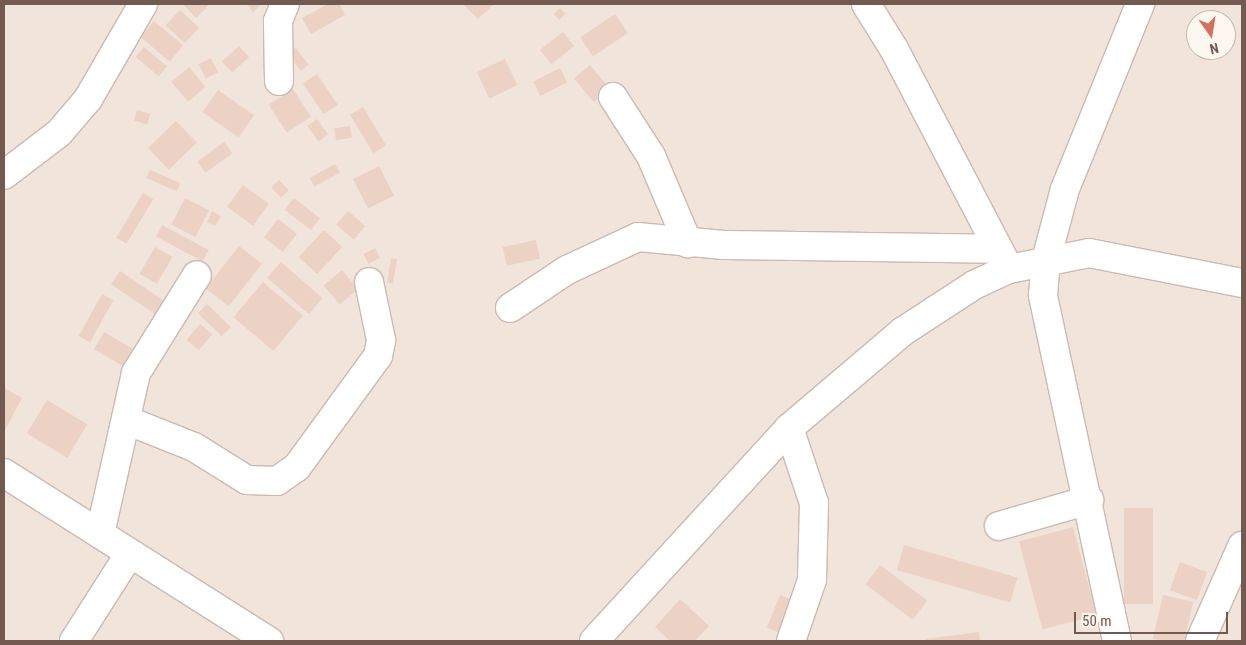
<!DOCTYPE html>
<style>
body{margin:0}
#map{position:relative;width:1246px;height:645px;overflow:hidden;background:#faf3ea;font-family:"Roboto Condensed",sans-serif}
div>[style]{position:absolute}
.residential>*{inset:0;background:#f1e4da}
.building>*{inset:0;background:#ecd2c5;transform-origin:0 0}
.roads{filter:drop-shadow(1px 0 #cbbab1) drop-shadow(-1px 0 #cbbab1) drop-shadow(0 1px #cbbab1) drop-shadow(0 -1px #cbbab1)}
.minor>*{height:28px;margin:-14px;padding:0 14px;transform-origin:14px;border-radius:14px;background:#fff}
span{translate:-50% -50%;white-space:nowrap;text-align:center;line-height:1.15;-webkit-text-stroke:4px #fdf7f0;paint-order:stroke}
.frame{position:absolute;inset:0;border:5px solid #725a51;pointer-events:none}
.north{position:absolute;left:1186px;top:10px;width:50px;height:50px;box-sizing:border-box;background:#fdf7f0;border:1px solid #c5b8b0;border-radius:50%;rotate:167deg;font-size:14px;font-weight:700;line-height:20px;text-align:center;color:#725a51}
.north::after{content:'';display:block;margin:auto;width:18px;height:22px;background:#d4705f;clip-path:polygon(50% 0,100% 100%,50% 72%,0 100%)}
.scale{position:absolute;left:1074px;top:612px;width:154px;height:22px;box-sizing:border-box;border:2px solid #725a51;border-top:0;padding-left:6px;font-size:15px;line-height:18px;white-space:nowrap;color:#725a51;-webkit-text-stroke:4px #fdf7f0;paint-order:stroke}
</style>
<div id="map">
<div class="residential">
<div style="clip-path:polygon(evenodd,4px 4px,1242px 4px,1242px 641px,4px 641px,4px 4px,1196px 20px,1226px 20px,1226px 50px,1196px 50px,1196px 20px)"></div>
</div>
<div class="building">
<div style="clip-path:polygon(183px 4px,210px 4px,196px 18px)"></div>
<div style="clip-path:polygon(246px 4px,262px 4px,253px 12px)"></div>
<div style="clip-path:polygon(328px 4px,339px 4px,345px 15px,311px 34px,302px 18px)"></div>
<div style="clip-path:polygon(463px 4px,494px 4px,478px 19px)"></div>
<div style="left:560px;top:8px;width:8px;height:9px;rotate:45deg"></div>
<div style="left:180px;top:10px;width:26px;height:21px;rotate:43deg"></div>
<div style="left:615px;top:14px;width:23px;height:42px;rotate:56deg"></div>
<div style="left:154px;top:21px;width:38px;height:21px;rotate:40deg"></div>
<div style="left:563px;top:32px;width:18px;height:29px;rotate:52deg"></div>
<div style="left:239px;top:46px;width:15px;height:23px;rotate:48deg"></div>
<div style="left:144px;top:47px;width:30px;height:13px;rotate:40deg"></div>
<div style="left:296px;top:48px;width:21px;height:10px;rotate:53deg"></div>
<div style="left:211px;top:58px;width:16px;height:14px;rotate:63deg"></div>
<div style="left:505px;top:59px;width:29px;height:31px;rotate:65deg"></div>
<div style="left:590px;top:65px;width:31px;height:21px;rotate:50deg"></div>
<div style="left:189px;top:67px;width:26px;height:23px;rotate:50deg"></div>
<div style="left:560px;top:68px;width:16px;height:30px;rotate:63deg"></div>
<div style="left:317px;top:74px;width:37px;height:17px;rotate:56deg"></div>
<div style="left:293px;top:89px;width:33px;height:29px;rotate:57deg"></div>
<div style="left:218px;top:90px;width:44px;height:27px;rotate:35deg"></div>
<div style="left:363px;top:107px;width:45px;height:15px;rotate:59deg"></div>
<div style="left:137px;top:110px;width:14px;height:11px;rotate:17deg"></div>
<div style="left:317px;top:119px;width:19px;height:12px;rotate:54deg"></div>
<div style="left:176px;top:121px;width:30px;height:39px;rotate:46deg"></div>
<div style="left:350px;top:126px;width:12px;height:16px;rotate:81deg"></div>
<div style="left:224px;top:142px;width:14px;height:33px;rotate:54deg"></div>
<div style="left:335px;top:164px;width:10px;height:29px;rotate:61deg"></div>
<div style="left:379px;top:166px;width:33px;height:29px;rotate:63deg"></div>
<div style="left:150px;top:170px;width:33px;height:9px;rotate:23deg"></div>
<div style="left:279px;top:180px;width:14px;height:11px;rotate:45deg"></div>
<div style="left:243px;top:185px;width:32px;height:27px;rotate:36deg"></div>
<div style="left:143px;top:193px;width:12px;height:52px;rotate:31deg"></div>
<div style="left:185px;top:198px;width:27px;height:30px;rotate:27deg"></div>
<div style="left:294px;top:198px;width:33px;height:15px;rotate:38deg"></div>
<div style="clip-path:polygon(212px 211px,221px 216px,215px 226px,207px 222px)"></div>
<div style="left:348px;top:211px;width:23px;height:18px;rotate:41deg"></div>
<div style="left:278px;top:219px;width:24px;height:23px;rotate:38deg"></div>
<div style="left:162px;top:225px;width:53px;height:13px;rotate:28deg"></div>
<div style="left:324px;top:230px;width:25px;height:37px;rotate:43deg"></div>
<div style="left:536px;top:240px;width:19px;height:34px;rotate:78deg"></div>
<div style="left:239px;top:246px;width:29px;height:54px;rotate:38deg"></div>
<div style="left:155px;top:247px;width:20px;height:31px;rotate:30deg"></div>
<div style="left:375px;top:248px;width:11px;height:13px;rotate:63deg"></div>
<div style="left:391px;top:258px;width:6px;height:25px;rotate:9deg"></div>
<div style="left:281px;top:262px;width:55px;height:21px;rotate:41deg"></div>
<div style="left:342px;top:270px;width:25px;height:24px;rotate:50deg"></div>
<div style="left:120px;top:271px;width:61px;height:16px;rotate:34deg"></div>
<div style="left:263px;top:282px;width:52px;height:46px;rotate:40deg"></div>
<div style="left:102px;top:294px;width:13px;height:48px;rotate:29deg"></div>
<div style="left:207px;top:304px;width:33px;height:13px;rotate:44deg"></div>
<div style="left:200px;top:324px;width:16px;height:21px;rotate:40deg"></div>
<div style="left:104px;top:332px;width:39px;height:20px;rotate:30deg"></div>
<div style="clip-path:polygon(4px 388px,22px 398px,4px 432px)"></div>
<div style="left:47px;top:400px;width:47px;height:39px;rotate:31deg"></div>
<div style="left:1124px;top:508px;width:29px;height:96px"></div>
<div style="left:1073px;top:527px;width:91px;height:56px;rotate:75deg"></div>
<div style="left:904px;top:545px;width:118px;height:26px;rotate:16deg"></div>
<div style="left:1180px;top:562px;width:29px;height:30px;rotate:20deg"></div>
<div style="left:880px;top:565px;width:59px;height:24px;rotate:37deg"></div>
<div style="left:780px;top:595px;width:22px;height:35px;rotate:22deg"></div>
<div style="left:1163px;top:595px;width:31px;height:45px;rotate:13deg"></div>
<div style="clip-path:polygon(680px 599px,709px 626px,695px 641px,670px 641px,655px 627px)"></div>
<div style="clip-path:polygon(979px 632px,980px 641px,926px 641px,926px 639px)"></div>
</div>
<div class="roads">
<div class="minor">
<div style="left:866px;top:4px;width:53px;rotate:58.1deg"></div>
<div style="left:894px;top:49px;width:242px;rotate:62.4deg"></div>
<div style="left:279px;top:81px;width:60px;rotate:-91deg"></div>
<div style="left:278px;top:21px;width:18px;rotate:-68deg"></div>
<div style="left:613px;top:97px;width:70px;rotate:57.2deg"></div>
<div style="left:651px;top:156px;width:95px;rotate:67deg"></div>
<div style="left:4px;top:175px;width:69px;rotate:-37.4deg"></div>
<div style="left:59px;top:133px;width:45px;rotate:-49.5deg"></div>
<div style="left:88px;top:99px;width:110px;rotate:-59.9deg"></div>
<div style="left:510px;top:308px;width:69px;rotate:-33.7deg"></div>
<div style="left:567px;top:270px;width:78px;rotate:-24.9deg"></div>
<div style="left:638px;top:237px;width:86px;rotate:5.3deg"></div>
<div style="left:724px;top:245px;width:274px;rotate:0.8deg"></div>
<div style="left:126px;top:420px;width:73px;rotate:21.7deg"></div>
<div style="left:194px;top:447px;width:62px;rotate:31.9deg"></div>
<div style="left:247px;top:480px;width:30px;rotate:2deg"></div>
<div style="left:277px;top:481px;width:24px;rotate:-35deg"></div>
<div style="left:297px;top:467px;width:137px;rotate:-53.9deg"></div>
<div style="left:378px;top:356px;width:16px;rotate:-79deg"></div>
<div style="left:381px;top:340px;width:59px;rotate:-101.7deg"></div>
<div style="left:789px;top:428px;width:79px;rotate:71.6deg"></div>
<div style="left:814px;top:503px;width:77px;rotate:91.5deg"></div>
<div style="left:812px;top:580px;width:65px;rotate:109deg"></div>
<div style="left:4px;top:473px;width:314px;rotate:32.4deg"></div>
<div style="left:999px;top:526px;width:94px;rotate:-16.1deg"></div>
<div style="left:100px;top:534px;width:165px;rotate:-77.4deg"></div>
<div style="left:136px;top:373px;width:115px;rotate:-58.1deg"></div>
<div style="left:74px;top:641px;width:104px;rotate:-57.5deg"></div>
<div style="left:594px;top:641px;width:289px;rotate:-47.5deg"></div>
<div style="left:789px;top:428px;width:148px;rotate:-40.3deg"></div>
<div style="left:902px;top:332px;width:86px;rotate:-33.1deg"></div>
<div style="left:974px;top:285px;width:38px;rotate:-25deg"></div>
<div style="left:1009px;top:269px;width:82px;rotate:-11.3deg"></div>
<div style="left:1089px;top:253px;width:156px;rotate:11.1deg"></div>
<div style="left:1117px;top:641px;width:354px;rotate:-102.1deg"></div>
<div style="left:1043px;top:295px;width:35px;rotate:-85deg"></div>
<div style="left:1046px;top:260px;width:73px;rotate:-75deg"></div>
<div style="left:1065px;top:189px;width:200px;rotate:-67.9deg"></div>
<div style="left:1200px;top:641px;width:104px;rotate:-66.1deg"></div>
</div>
</div>
<div class="frame"></div>
<div class="north">N</div>
<div class="scale">50 m</div>
</div>
